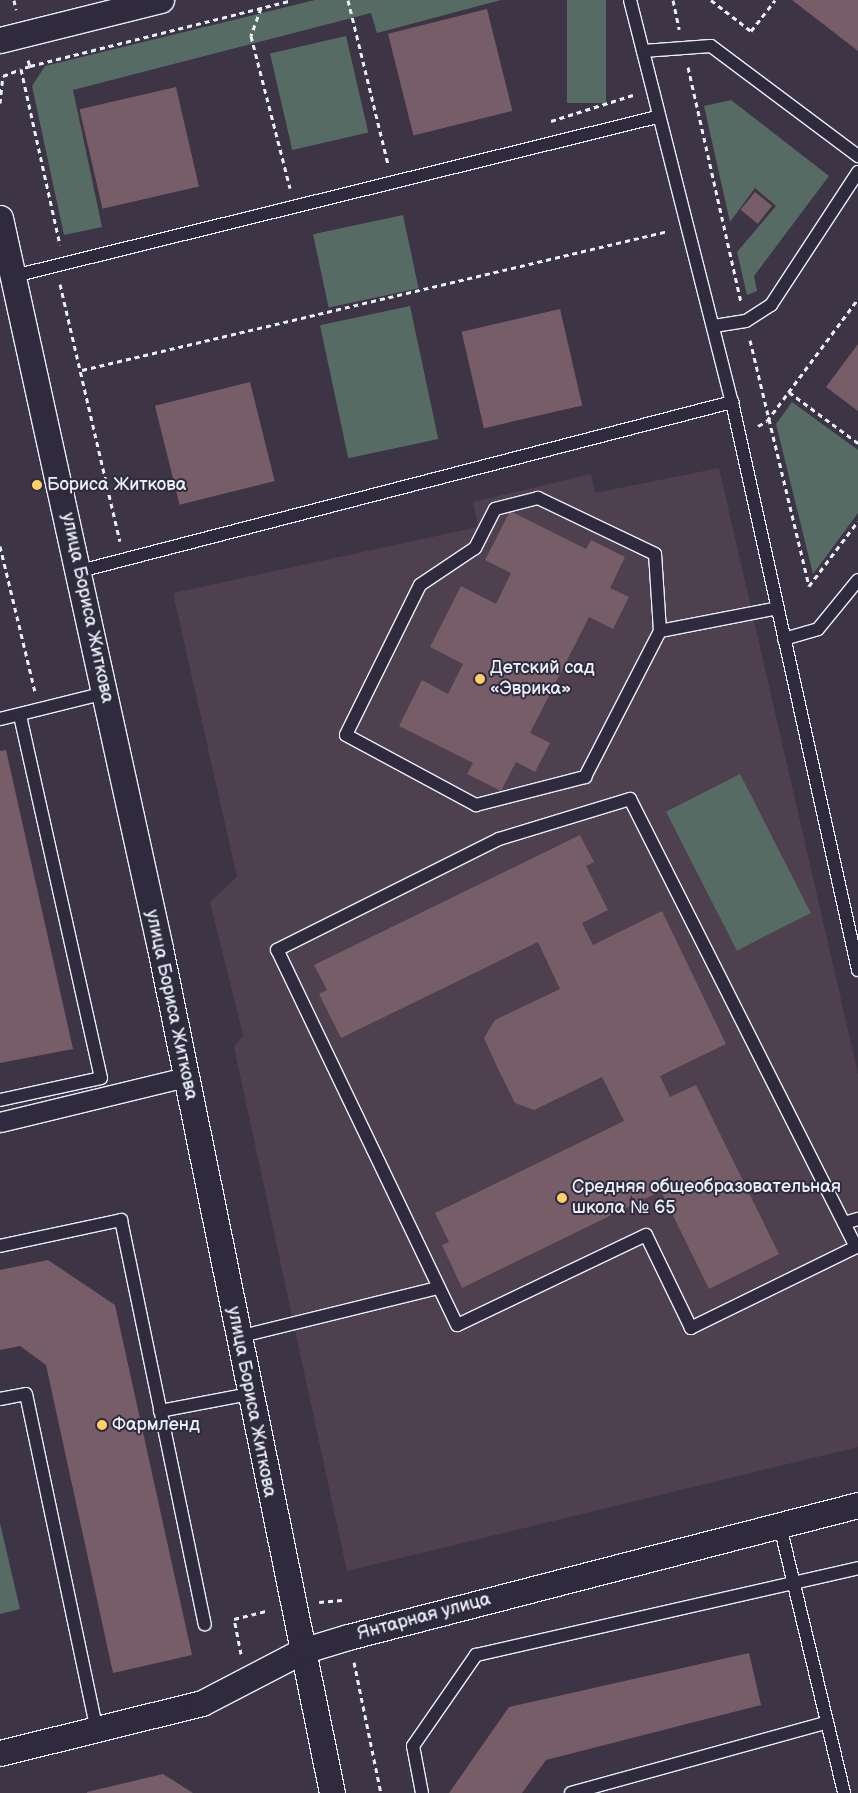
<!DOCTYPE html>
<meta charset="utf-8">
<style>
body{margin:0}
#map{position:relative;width:858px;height:1793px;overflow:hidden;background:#3d3445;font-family:"Balsamiq Sans",sans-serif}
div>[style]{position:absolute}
.built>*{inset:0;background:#4e404f}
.green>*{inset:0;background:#576b65;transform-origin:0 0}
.building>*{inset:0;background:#765d67;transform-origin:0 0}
.path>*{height:3px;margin-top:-1.5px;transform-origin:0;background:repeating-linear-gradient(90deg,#e8f1f8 0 5px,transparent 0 9px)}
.roads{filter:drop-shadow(1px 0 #e8f1f8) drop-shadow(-1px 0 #e8f1f8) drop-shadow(0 1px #e8f1f8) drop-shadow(0 -1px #e8f1f8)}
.service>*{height:12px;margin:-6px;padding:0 6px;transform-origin:6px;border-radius:6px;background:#2f2a3d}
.pedestrian>*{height:19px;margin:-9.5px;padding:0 9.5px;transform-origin:9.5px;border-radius:9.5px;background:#2f2a3d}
.minor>*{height:25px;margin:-12.5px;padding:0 12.5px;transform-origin:12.5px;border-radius:12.5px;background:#2f2a3d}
.dots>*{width:14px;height:14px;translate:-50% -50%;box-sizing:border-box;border:2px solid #2f2a3d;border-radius:50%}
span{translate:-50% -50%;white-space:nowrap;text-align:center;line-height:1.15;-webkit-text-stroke:4px #2f2a3d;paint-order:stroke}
.poi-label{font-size:18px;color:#e8f1f8}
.left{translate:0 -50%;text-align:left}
.street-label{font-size:18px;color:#e8f1f8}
</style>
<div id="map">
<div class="built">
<div style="clip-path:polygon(719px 468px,858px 1074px,858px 1447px,347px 1571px,234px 1047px,243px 1035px,210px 902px,237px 877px,173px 593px,478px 527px,473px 502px,591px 474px,595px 493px)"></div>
</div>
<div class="green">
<div style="clip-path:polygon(315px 0,501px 0,377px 33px,371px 13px,73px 90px,102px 227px,64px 235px,32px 86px,45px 66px)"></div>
<div style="left:567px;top:0;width:39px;height:103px"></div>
<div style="left:346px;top:36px;width:99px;height:78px;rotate:77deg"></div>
<div style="clip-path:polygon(731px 100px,829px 176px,754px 276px,757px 291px,747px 295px,737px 252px,776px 206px,755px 188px,730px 222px,704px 106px)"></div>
<div style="left:403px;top:215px;width:75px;height:92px;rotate:78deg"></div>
<div style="left:410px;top:306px;width:136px;height:92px;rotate:78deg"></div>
<div style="clip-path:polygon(792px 402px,858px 450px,858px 513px,813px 574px,776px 424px)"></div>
<div style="left:740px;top:774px;width:156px;height:83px;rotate:63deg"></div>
<div style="clip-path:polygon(0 1523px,20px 1609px,0 1614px)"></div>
</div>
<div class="building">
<div style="clip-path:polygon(792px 0,858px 0,858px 51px)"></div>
<div style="left:487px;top:9px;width:105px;height:102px;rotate:76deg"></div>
<div style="left:176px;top:87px;width:102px;height:99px;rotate:77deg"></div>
<div style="left:755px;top:192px;width:22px;height:23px;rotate:39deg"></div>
<div style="left:560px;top:309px;width:99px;height:101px;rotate:77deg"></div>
<div style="clip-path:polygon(858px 344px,858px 411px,826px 387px)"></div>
<div style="left:250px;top:382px;width:102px;height:98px;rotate:76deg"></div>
<div style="clip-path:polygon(510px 511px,586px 549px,591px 540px,625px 557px,610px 588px,629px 597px,613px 629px,589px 617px,530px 733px,550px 743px,535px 772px,516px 762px,501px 791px,467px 774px,473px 763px,399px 726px,422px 680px,448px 694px,463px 664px,430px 647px,461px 586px,496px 604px,511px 573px,485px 560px)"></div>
<div style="clip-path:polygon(6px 750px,73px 1049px,0 1063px,0 751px)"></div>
<div style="clip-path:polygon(580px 835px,594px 862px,586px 866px,608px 910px,582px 923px,593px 945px,662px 911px,726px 1044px,660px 1076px,670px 1097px,696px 1085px,779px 1254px,709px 1289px,661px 1191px,462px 1288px,442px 1245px,449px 1242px,435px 1213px,624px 1121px,602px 1077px,534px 1110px,515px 1103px,499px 1071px,484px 1038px,495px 1020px,560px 989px,538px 942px,341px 1038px,319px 994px,327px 990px,314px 965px)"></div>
<div style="clip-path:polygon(48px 1260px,115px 1305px,192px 1655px,113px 1673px,46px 1365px,20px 1346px,0 1350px,0 1270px)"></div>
<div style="clip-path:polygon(749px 1653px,761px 1705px,546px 1760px,522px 1793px,449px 1793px,509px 1707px)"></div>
<div style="clip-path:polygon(163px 1774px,193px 1793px,87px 1793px,87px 1792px)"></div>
</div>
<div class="path">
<div style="left:14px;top:0;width:10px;rotate:79deg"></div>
<div style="left:348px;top:0;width:169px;rotate:76.3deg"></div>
<div style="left:673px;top:0;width:30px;rotate:78deg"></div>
<div style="left:711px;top:0;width:51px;rotate:37.8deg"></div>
<div style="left:751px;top:31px;width:39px;rotate:-52deg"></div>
<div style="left:261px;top:8px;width:30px;rotate:110deg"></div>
<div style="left:251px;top:36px;width:157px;rotate:75.6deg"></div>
<div style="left:28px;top:60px;width:6px;rotate:72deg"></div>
<div style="left:30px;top:66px;width:9px;rotate:162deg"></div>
<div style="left:21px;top:69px;width:180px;rotate:77.5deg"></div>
<div style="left:30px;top:66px;width:270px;rotate:-14.1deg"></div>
<div style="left:688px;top:67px;width:241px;rotate:77.3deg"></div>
<div style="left:0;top:103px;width:27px;rotate:-84deg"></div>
<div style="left:3px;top:76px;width:19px;rotate:-21deg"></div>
<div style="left:551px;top:121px;width:86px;rotate:-17.6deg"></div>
<div style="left:60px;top:284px;width:264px;rotate:76.9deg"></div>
<div style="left:750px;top:340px;width:253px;rotate:76.5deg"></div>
<div style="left:809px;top:586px;width:81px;rotate:-53deg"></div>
<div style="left:82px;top:370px;width:602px;rotate:-13.34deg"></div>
<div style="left:789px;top:392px;width:86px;rotate:36.5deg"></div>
<div style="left:758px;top:426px;width:10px;rotate:-29deg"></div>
<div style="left:767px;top:421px;width:152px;rotate:-53.3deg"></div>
<div style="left:0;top:546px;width:150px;rotate:76.5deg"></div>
<div style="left:319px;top:1602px;width:23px;rotate:-5deg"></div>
<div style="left:241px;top:1654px;width:36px;rotate:-101deg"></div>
<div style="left:234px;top:1619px;width:36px;rotate:-14deg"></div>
<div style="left:354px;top:1662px;width:134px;rotate:78.4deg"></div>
</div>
<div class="roads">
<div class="service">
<div style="left:630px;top:0;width:415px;rotate:75.8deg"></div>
<div style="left:732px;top:402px;width:582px;rotate:77.49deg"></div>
<div style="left:643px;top:51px;width:68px;rotate:-4.2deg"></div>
<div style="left:711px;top:46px;width:184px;rotate:36.8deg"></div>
<div style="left:14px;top:276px;width:662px;rotate:-13.89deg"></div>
<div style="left:714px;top:326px;width:32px;rotate:-9deg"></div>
<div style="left:746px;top:321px;width:30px;rotate:-33deg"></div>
<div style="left:771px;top:305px;width:159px;rotate:-56.8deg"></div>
<div style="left:80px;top:571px;width:674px;rotate:-14.53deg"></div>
<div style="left:660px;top:631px;width:77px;rotate:-93.7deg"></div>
<div style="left:655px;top:554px;width:130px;rotate:-154.4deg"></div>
<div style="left:538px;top:498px;width:44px;rotate:165.7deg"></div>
<div style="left:495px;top:509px;width:44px;rotate:117.1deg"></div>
<div style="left:475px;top:548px;width:66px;rotate:146.1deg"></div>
<div style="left:420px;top:585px;width:167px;rotate:116.3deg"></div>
<div style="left:346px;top:735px;width:148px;rotate:28.3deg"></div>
<div style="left:476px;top:805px;width:113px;rotate:-14.4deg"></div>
<div style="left:585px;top:777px;width:164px;rotate:-62.8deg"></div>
<div style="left:660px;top:631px;width:120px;rotate:-11deg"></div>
<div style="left:784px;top:639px;width:35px;rotate:-16deg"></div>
<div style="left:818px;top:629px;width:63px;rotate:-50.8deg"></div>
<div style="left:0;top:719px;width:108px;rotate:-13.9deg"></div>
<div style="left:630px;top:799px;width:502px;rotate:63.23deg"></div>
<div style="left:856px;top:1247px;width:184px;rotate:153.9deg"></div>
<div style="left:691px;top:1328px;width:103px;rotate:-115.8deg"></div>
<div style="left:646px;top:1235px;width:209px;rotate:154.5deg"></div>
<div style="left:457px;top:1325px;width:416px;rotate:-115.6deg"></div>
<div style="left:277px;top:950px;width:248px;rotate:-26.6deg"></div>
<div style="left:499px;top:839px;width:137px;rotate:-17deg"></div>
<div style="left:0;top:1100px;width:103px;rotate:-12.3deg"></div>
<div style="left:101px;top:1078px;width:372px;rotate:-102.6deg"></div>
<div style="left:844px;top:1223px;width:15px;rotate:-16deg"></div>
<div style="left:0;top:1246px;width:124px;rotate:-12.1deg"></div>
<div style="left:121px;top:1220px;width:413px;rotate:78.3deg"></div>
<div style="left:238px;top:1337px;width:206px;rotate:-13.8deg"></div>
<div style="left:0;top:1399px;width:26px;rotate:-11deg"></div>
<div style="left:26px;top:1394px;width:343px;rotate:78.1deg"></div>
<div style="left:160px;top:1411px;width:91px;rotate:-10.8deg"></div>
<div style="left:780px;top:1526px;width:275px;rotate:76.5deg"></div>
<div style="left:422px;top:1793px;width:48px;rotate:-100.8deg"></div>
<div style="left:413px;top:1746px;width:111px;rotate:-55.3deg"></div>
<div style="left:476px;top:1655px;width:392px;rotate:-12.8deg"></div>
<div style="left:571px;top:1793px;width:264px;rotate:-15.4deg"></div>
</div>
<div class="pedestrian">
<div style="left:0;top:1122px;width:191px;rotate:-13.6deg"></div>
</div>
<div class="minor">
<div style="left:0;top:40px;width:166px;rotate:-14deg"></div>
<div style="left:0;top:218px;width:747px;rotate:77.64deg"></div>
<div style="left:160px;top:948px;width:862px;rotate:78.49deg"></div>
<div style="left:0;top:1753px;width:208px;rotate:-13.9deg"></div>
<div style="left:202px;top:1703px;width:113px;rotate:-27.5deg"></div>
<div style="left:302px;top:1651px;width:48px;rotate:-16.9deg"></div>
<div style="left:348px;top:1637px;width:527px;rotate:-14.51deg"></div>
</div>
</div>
<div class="dots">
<div style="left:37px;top:485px;background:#ffd166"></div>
<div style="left:480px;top:679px;background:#ffd166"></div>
<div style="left:562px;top:1198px;background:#ffd166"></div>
<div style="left:102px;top:1425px;background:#ffd166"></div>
</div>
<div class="poi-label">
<span class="left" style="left:47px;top:485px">Бориса Житкова</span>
<span class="left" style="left:490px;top:679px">Детский сад<br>«Эврика»</span>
<span class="left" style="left:572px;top:1198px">Средняя общеобразовательная<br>школа № 65</span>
<span class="left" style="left:112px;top:1425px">Фармленд</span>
</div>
<div class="street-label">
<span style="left:87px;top:608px;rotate:78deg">улица Бориса Житкова</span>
<span style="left:171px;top:1005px;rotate:78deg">улица Бориса Житкова</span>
<span style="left:251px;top:1402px;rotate:79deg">улица Бориса Житкова</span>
<span style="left:424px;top:1617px;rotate:-15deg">Янтарная улица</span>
</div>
</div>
